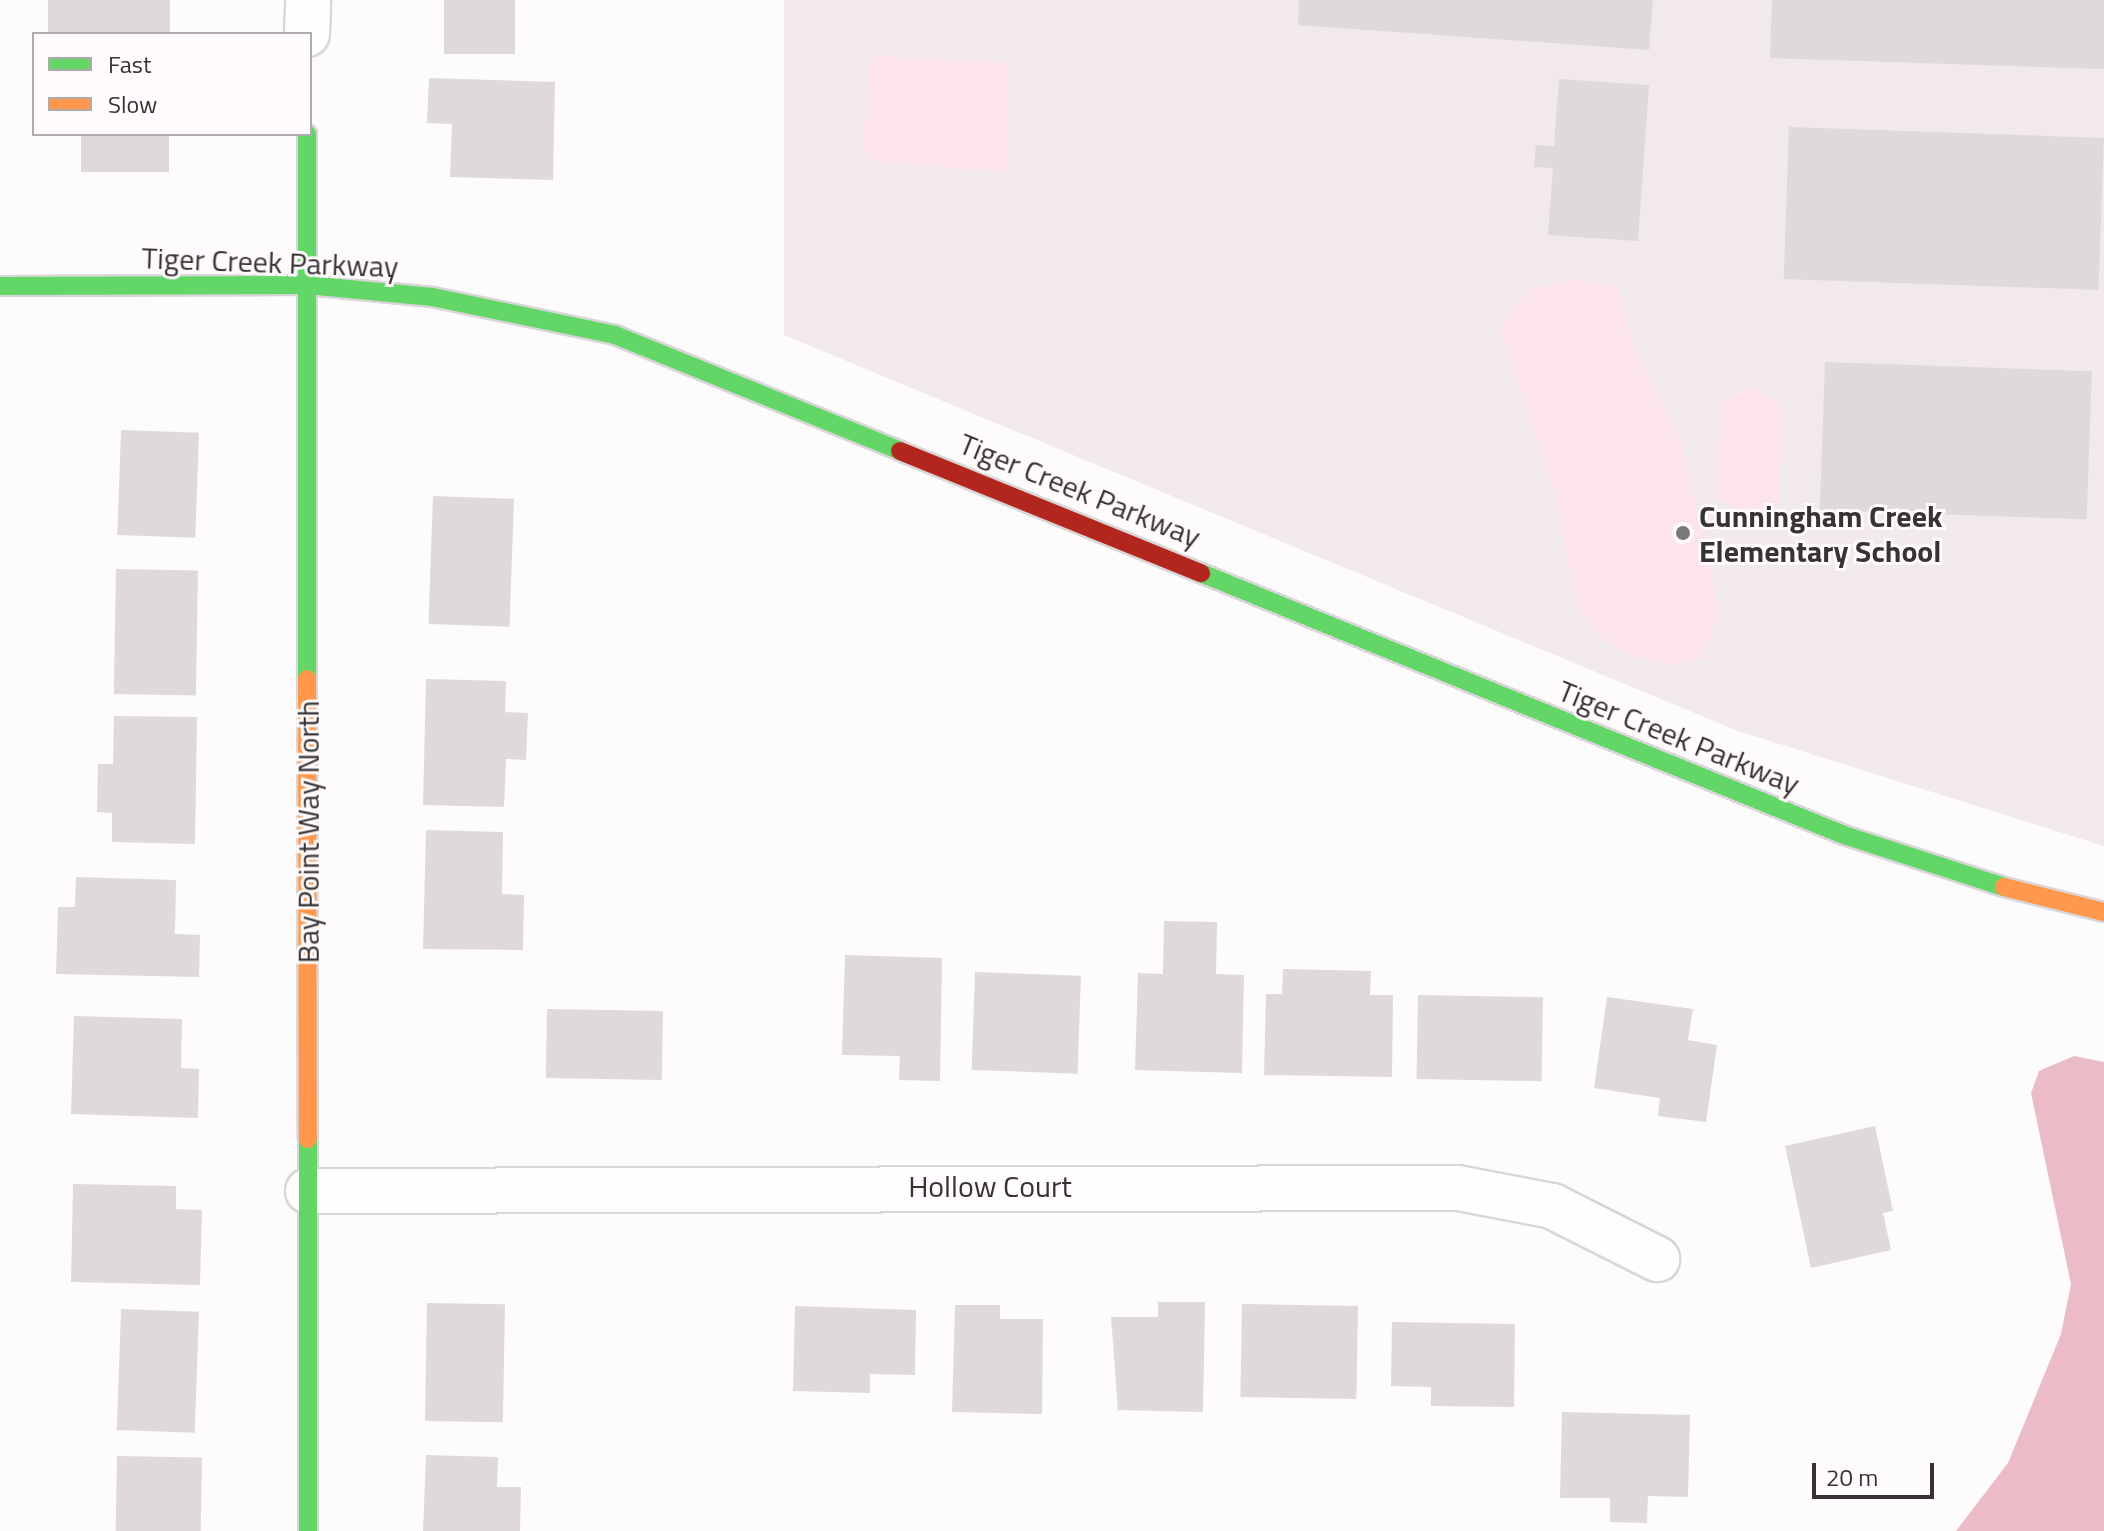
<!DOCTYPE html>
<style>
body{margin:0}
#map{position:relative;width:2104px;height:1531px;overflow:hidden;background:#fefbfc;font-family:"Titillium Web",sans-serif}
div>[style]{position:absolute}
.built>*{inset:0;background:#f1e9eb}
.green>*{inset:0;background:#fce4ea}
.water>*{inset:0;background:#ebbbc7}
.building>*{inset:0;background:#ded9da;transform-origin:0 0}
.roads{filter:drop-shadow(2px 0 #d9d6d7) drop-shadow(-2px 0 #d9d6d7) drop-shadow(0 2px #d9d6d7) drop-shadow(0 -2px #d9d6d7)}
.street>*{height:44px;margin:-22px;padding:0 22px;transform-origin:22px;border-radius:22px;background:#fffeff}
.fast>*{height:18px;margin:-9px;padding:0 9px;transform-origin:9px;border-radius:9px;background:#63d668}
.slow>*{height:18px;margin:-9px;padding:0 9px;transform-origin:9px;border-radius:9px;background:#ff974d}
.jam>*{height:18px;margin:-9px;padding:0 9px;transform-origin:9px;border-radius:9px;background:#b3261e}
.dots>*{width:22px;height:22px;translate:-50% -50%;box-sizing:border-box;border:4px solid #fffafb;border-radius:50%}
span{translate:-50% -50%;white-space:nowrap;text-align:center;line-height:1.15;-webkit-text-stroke:6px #fffafb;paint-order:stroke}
.street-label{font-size:30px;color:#373233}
.poi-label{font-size:30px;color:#373233;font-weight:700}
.left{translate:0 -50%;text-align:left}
.legend{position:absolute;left:32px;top:32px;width:280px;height:104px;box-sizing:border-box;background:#fffafb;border:2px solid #afaaab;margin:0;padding:10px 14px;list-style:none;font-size:24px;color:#373233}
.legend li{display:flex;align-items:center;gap:16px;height:40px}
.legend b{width:40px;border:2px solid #afaaab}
.scale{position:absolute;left:1812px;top:1463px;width:122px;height:36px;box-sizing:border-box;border:4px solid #373233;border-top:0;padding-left:10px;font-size:24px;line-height:28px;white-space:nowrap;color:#373233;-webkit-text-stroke:6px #fffafb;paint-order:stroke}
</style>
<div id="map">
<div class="built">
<div style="clip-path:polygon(784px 0,2104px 0,2104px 846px,1738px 731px,784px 335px)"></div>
</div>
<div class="green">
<div style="clip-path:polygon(874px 56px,1008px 63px,1007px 172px,873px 162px,863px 154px,868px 64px)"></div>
<div style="clip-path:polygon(1575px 279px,1618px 285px,1634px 349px,1682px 444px,1719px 612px,1703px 658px,1666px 665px,1629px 655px,1598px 635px,1578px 609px,1553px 488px,1499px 329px,1529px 289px)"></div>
<div style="clip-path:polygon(1753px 387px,1782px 405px,1779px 503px,1769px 514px,1746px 517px,1717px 496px,1719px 402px)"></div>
</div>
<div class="water">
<div style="clip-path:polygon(2074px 1056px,2104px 1062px,2104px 1531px,1956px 1531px,2008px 1463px,2061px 1334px,2071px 1284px,2031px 1093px,2039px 1071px)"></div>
</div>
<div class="building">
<div style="left:48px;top:0;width:122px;height:32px"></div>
<div style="left:444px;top:0;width:71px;height:54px"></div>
<div style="clip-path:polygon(1299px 0,1653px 0,1649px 50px,1298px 25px)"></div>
<div style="clip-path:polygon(1772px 0,2104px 0,2104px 69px,1770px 58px)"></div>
<div style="clip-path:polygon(429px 78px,555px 82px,553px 180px,450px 177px,452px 124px,427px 123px)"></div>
<div style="clip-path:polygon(1559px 79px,1649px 85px,1638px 241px,1548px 235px,1553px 168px,1534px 167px,1536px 145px,1554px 146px)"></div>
<div style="left:1789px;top:127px;width:315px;height:152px;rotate:2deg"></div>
<div style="left:81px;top:134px;width:88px;height:38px"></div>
<div style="left:1825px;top:362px;width:267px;height:148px;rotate:2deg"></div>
<div style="left:121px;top:430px;width:78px;height:105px;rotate:2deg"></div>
<div style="left:433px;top:496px;width:81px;height:128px;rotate:2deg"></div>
<div style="left:116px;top:569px;width:82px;height:125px;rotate:1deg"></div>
<div style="clip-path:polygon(426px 679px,506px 681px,505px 712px,528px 713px,526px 760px,506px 759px,504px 807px,423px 805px)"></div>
<div style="clip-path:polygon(114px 716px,197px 717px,195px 844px,112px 842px,112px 813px,97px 812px,98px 764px,113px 764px)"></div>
<div style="clip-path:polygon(426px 830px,503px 832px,502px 894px,524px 895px,523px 950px,423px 949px)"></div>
<div style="clip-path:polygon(76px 877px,176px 880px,175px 934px,200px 935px,199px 977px,56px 974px,58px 907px,75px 907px)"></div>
<div style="clip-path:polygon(1164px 921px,1217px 922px,1216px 974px,1244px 975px,1242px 1073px,1135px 1070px,1138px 973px,1163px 974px)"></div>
<div style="clip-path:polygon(845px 955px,942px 958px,940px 1081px,899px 1080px,900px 1056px,842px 1055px)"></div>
<div style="clip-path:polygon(1283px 969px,1371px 971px,1370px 995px,1393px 995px,1392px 1077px,1264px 1075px,1266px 994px,1282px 994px)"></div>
<div style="left:975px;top:972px;width:106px;height:98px;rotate:2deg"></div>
<div style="left:1418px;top:995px;width:125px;height:84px;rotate:1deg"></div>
<div style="clip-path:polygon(1607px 997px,1693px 1009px,1688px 1040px,1717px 1045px,1706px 1122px,1658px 1116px,1660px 1098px,1594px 1088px)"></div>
<div style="left:547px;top:1009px;width:116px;height:69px;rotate:1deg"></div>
<div style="clip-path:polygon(74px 1016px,182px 1019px,181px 1068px,199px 1069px,198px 1118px,71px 1114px)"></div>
<div style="clip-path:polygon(1875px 1126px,1893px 1211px,1883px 1213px,1891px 1250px,1811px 1268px,1785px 1146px)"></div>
<div style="clip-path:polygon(73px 1184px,176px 1186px,176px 1209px,202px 1210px,200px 1285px,71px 1282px)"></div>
<div style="clip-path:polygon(1158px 1302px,1205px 1302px,1203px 1412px,1118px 1410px,1111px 1317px,1158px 1317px)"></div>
<div style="left:427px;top:1303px;width:78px;height:118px;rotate:1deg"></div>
<div style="left:1242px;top:1304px;width:116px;height:93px;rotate:1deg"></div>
<div style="clip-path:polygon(955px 1305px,1000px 1305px,1000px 1319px,1043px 1319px,1042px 1414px,952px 1412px)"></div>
<div style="clip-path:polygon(795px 1306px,916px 1310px,915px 1375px,870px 1374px,870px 1393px,793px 1391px)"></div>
<div style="left:121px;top:1309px;width:78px;height:121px;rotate:2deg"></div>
<div style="clip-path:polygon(1392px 1322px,1515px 1324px,1514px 1407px,1431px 1406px,1431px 1387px,1391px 1386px)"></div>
<div style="clip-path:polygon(1562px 1412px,1690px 1415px,1688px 1497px,1648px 1496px,1647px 1523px,1610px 1522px,1610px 1498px,1560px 1498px)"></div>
<div style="clip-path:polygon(426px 1455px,498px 1457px,497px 1487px,521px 1487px,520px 1531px,423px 1531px)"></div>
<div style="left:117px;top:1456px;width:85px;height:75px;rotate:1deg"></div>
</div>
<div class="roads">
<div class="street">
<div style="left:307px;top:34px;width:34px;rotate:-88deg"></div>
<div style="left:308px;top:1191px;width:1150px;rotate:-0.15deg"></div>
<div style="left:1458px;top:1188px;width:96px;rotate:10.8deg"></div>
<div style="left:1552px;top:1206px;width:118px;rotate:26.8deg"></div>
</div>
<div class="fast">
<div style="left:307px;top:134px;width:545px;rotate:90deg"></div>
<div style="left:0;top:286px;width:307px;rotate:-0.2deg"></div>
<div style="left:307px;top:285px;width:126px;rotate:5.5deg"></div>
<div style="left:432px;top:297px;width:187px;rotate:11.7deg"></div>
<div style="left:615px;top:335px;width:308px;rotate:22.1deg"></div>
<div style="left:1201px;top:573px;width:694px;rotate:22.17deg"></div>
<div style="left:1844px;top:835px;width:168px;rotate:18deg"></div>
<div style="left:308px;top:1139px;width:392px;rotate:90deg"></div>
</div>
<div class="slow">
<div style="left:307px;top:679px;width:460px;rotate:89.9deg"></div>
<div style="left:2004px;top:887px;width:103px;rotate:14deg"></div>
</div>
<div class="jam">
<div style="left:900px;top:451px;width:325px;rotate:22.1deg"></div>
</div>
</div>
<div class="dots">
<div style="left:1683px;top:533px;background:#7d7879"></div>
</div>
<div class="street-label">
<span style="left:270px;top:262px;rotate:2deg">Tiger Creek Parkway</span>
<span style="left:1080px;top:490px;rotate:22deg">Tiger Creek Parkway</span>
<span style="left:1679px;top:737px;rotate:22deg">Tiger Creek Parkway</span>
<span style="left:308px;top:832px;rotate:-90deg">Bay Point Way North</span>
<span style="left:990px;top:1186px">Hollow Court</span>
</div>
<div class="poi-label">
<span class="left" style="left:1699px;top:533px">Cunningham Creek<br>Elementary School</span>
</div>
<ul class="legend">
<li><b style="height:10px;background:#63d668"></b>Fast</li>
<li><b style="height:10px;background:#ff974d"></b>Slow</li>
</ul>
<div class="scale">20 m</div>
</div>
